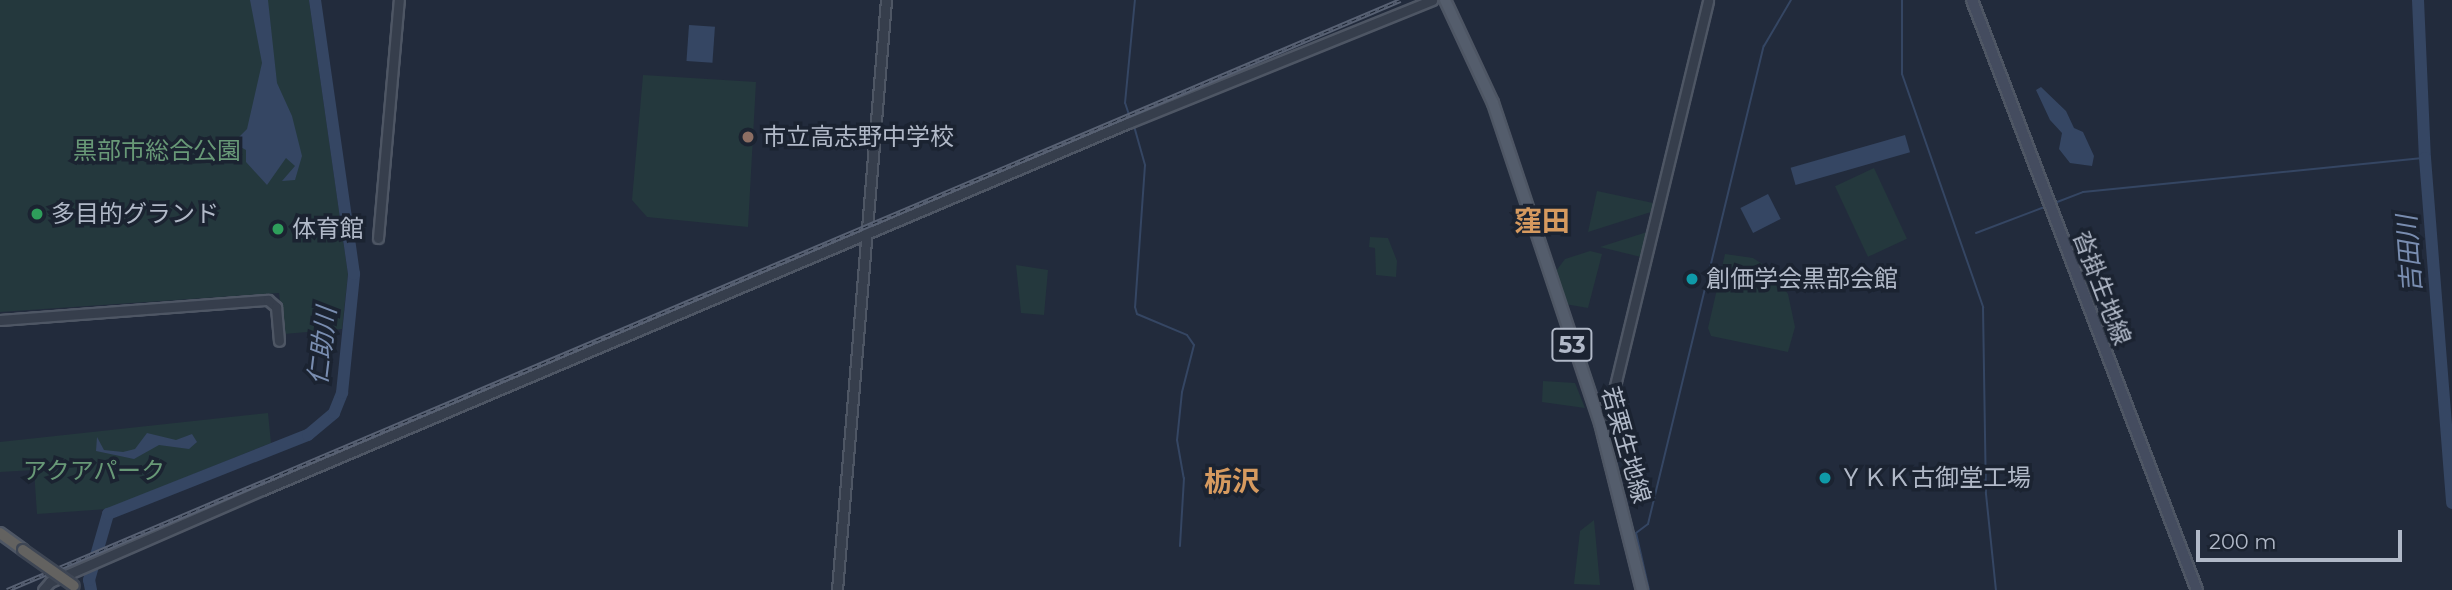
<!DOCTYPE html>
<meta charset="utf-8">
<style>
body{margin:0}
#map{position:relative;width:2452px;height:590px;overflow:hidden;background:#222b3c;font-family:Montserrat,"Noto Sans JP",sans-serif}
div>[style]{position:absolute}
.green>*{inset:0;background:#24383d;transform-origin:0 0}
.water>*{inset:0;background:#354663;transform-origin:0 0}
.stream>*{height:2px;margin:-1px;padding:0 1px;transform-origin:1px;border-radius:1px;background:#354663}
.river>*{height:12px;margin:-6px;padding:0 6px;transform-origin:6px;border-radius:6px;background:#354663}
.roads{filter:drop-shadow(2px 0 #4e5664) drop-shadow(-2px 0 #4e5664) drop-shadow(0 2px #4e5664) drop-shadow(0 -2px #4e5664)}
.tertiary>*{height:9px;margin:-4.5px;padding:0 4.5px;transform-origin:4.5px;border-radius:4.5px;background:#363e4c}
.secondary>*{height:10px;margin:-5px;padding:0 5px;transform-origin:5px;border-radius:5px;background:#444c5f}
.primary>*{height:10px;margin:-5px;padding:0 5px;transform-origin:5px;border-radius:5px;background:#545d6c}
.trunk>*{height:10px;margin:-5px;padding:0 5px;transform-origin:5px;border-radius:5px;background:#636260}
.rail>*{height:4.5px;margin-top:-2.25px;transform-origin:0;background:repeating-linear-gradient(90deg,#1b2331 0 5px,#586173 0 10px);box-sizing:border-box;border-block:2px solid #586173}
.bridges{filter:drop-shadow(2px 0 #3e4654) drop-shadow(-2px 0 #3e4654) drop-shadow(0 2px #3e4654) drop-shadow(0 -2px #3e4654)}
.trunk-bridge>*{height:10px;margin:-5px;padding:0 5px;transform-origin:5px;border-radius:5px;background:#636260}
.dots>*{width:19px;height:19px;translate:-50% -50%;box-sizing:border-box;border:4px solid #1b2331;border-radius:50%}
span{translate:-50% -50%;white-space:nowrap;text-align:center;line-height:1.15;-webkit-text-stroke:7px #1b2331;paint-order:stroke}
.shield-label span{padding:2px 5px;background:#1b2331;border:2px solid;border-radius:5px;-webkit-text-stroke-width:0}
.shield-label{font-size:23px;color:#b1b9c8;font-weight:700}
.poi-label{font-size:24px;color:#b1b9c8}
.left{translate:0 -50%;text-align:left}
.park-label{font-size:24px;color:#689977}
.street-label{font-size:24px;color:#b1b9c8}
.water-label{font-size:26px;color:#798db0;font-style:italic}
.quarter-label{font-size:28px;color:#d69a5f;font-weight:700}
.scale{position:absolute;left:2196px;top:530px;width:206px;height:32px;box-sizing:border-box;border:4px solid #b1b9c8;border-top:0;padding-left:9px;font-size:21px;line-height:24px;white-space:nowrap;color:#b1b9c8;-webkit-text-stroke:5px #1b2331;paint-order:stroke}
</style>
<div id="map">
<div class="green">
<div style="clip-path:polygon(0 0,309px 0,348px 274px,342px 329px,284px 334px,279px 293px,0 312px)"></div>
<div style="clip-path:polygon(643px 75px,756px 82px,748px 227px,647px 217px,632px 200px)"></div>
<div style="left:1874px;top:168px;width:78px;height:43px;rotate:65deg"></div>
<div style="clip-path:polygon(1597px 191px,1653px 203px,1651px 212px,1588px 232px)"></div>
<div style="clip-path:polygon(1647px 232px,1641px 257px,1600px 247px)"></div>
<div style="clip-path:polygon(1370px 237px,1388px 238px,1397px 261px,1396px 277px,1376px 275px,1375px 248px,1369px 247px)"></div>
<div style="clip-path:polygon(1590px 251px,1602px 254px,1588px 308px,1565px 304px,1556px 271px,1565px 259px)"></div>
<div style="clip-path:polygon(1725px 254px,1753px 258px,1770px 269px,1788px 294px,1795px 327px,1788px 352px,1711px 336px,1708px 328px)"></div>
<div style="clip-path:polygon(1016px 265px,1048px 270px,1044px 315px,1021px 313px)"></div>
<div style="clip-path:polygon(1543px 381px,1575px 383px,1585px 408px,1542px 402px)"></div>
<div style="clip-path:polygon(268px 413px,271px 443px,107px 509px,37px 514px,34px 470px,0 472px,0 442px)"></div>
<div style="clip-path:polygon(1594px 520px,1600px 585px,1574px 584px,1580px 531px)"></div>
</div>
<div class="water">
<div style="clip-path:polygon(250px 0,268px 0,277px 83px,292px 116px,302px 156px,295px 180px,282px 181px,295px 166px,286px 158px,267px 185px,246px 162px,246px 150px,233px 143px,247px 129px,262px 63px)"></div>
<div style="left:689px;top:25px;width:26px;height:36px;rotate:4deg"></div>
<div style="clip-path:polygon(2041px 87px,2066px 111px,2074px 128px,2083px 132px,2094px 156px,2092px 166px,2070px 163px,2059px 149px,2062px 133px,2050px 120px,2036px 90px)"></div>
<div style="left:1905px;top:135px;width:18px;height:119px;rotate:74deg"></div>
<div style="left:1768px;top:194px;width:28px;height:31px;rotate:63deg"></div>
<div style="clip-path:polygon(147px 433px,176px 440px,192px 434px,197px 442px,189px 449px,159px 445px,134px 459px,96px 451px,97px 437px,104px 450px,123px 452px,135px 449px)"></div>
</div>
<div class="stream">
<div style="left:1902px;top:0;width:74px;rotate:90deg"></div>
<div style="left:1902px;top:74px;width:247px;rotate:70.8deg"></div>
<div style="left:1983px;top:307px;width:187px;rotate:89.1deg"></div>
<div style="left:1986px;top:494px;width:97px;rotate:84.1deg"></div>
<div style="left:1130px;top:118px;width:16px;rotate:-108deg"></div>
<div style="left:1125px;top:103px;width:103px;rotate:-84.5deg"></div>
<div style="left:1134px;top:126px;width:41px;rotate:74.2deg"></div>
<div style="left:1145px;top:165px;width:142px;rotate:94deg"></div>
<div style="left:1135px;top:307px;width:7px;rotate:74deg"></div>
<div style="left:1137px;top:314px;width:54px;rotate:22.8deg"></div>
<div style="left:1187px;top:335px;width:12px;rotate:55deg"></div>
<div style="left:1194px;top:345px;width:49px;rotate:104.3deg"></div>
<div style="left:1182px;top:392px;width:48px;rotate:95.9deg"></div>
<div style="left:1177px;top:440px;width:39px;rotate:80deg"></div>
<div style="left:1184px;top:478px;width:68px;rotate:93.4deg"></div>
<div style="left:2052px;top:204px;width:33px;rotate:-21deg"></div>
<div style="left:2083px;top:192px;width:344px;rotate:-5.7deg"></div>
<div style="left:1976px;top:233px;width:76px;rotate:-20.8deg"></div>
<div style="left:1649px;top:590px;width:58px;rotate:-102.8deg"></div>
<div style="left:1636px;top:533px;width:15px;rotate:-37deg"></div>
<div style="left:1648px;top:524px;width:492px;rotate:-76.4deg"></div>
<div style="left:1764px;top:46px;width:53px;rotate:-59.6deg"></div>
</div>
<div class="river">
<div style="left:2418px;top:0;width:158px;rotate:87.5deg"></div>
<div style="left:2425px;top:158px;width:346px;rotate:85.5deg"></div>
<div style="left:91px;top:590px;width:10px;rotate:-101deg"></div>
<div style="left:89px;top:580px;width:69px;rotate:-73.9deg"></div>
<div style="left:108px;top:514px;width:215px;rotate:-21.6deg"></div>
<div style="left:308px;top:435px;width:34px;rotate:-40deg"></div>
<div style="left:334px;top:413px;width:22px;rotate:-68deg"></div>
<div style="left:342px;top:393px;width:120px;rotate:-84.2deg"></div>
<div style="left:354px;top:274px;width:277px;rotate:-98.1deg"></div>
</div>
<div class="roads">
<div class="tertiary">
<div style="left:378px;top:238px;width:239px;rotate:-85deg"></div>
<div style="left:0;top:320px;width:269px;rotate:-4.3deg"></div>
<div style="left:268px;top:300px;width:11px;rotate:41deg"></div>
<div style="left:276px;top:307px;width:34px;rotate:85deg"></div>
<div style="left:1600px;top:423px;width:28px;rotate:-64deg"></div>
<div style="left:1612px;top:398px;width:409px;rotate:-76.4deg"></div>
<div style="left:43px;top:590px;width:11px;rotate:-49deg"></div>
<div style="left:50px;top:582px;width:231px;rotate:-23.5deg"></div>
<div style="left:262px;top:490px;width:941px;rotate:-22.97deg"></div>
<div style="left:1128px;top:123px;width:328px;rotate:-22deg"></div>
<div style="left:837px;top:590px;width:592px;rotate:-85.25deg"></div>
</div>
<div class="secondary">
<div style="left:1972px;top:0;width:631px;rotate:69.13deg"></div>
</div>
<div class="primary">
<div style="left:1445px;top:0;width:114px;rotate:65deg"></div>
<div style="left:1493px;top:103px;width:337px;rotate:71.5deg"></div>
<div style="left:1600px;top:423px;width:172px;rotate:75.9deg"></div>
</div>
<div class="trunk">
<div style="left:0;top:533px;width:29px;rotate:36deg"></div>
</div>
</div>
<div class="rail">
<div style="left:7px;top:590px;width:1513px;rotate:-22.95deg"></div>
</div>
<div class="bridges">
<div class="trunk-bridge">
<div style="left:23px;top:550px;width:62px;rotate:35.2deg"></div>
</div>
</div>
<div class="dots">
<div style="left:748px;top:137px;background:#8d6e63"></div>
<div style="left:37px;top:214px;background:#2e9e5b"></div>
<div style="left:278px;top:229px;background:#2e9e5b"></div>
<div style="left:1692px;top:279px;background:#0f9aa8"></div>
<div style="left:1825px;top:478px;background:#0f9aa8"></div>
</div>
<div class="shield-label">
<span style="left:1572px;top:345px">53</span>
</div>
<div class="poi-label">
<span class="left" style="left:762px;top:137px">市立高志野中学校</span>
<span class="left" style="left:51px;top:214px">多目的グランド</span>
<span class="left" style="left:292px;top:229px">体育館</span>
<span class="left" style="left:1706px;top:279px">創価学会黒部会館</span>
<span class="left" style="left:1839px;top:478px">ＹＫＫ古御堂工場</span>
</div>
<div class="park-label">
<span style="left:157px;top:151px">黒部市総合公園</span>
<span style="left:94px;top:471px">アクアパーク</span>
</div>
<div class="street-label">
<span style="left:2102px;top:288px;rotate:69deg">沓掛生地線</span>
<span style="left:1626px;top:445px;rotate:74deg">若栗生地線</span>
</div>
<div class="water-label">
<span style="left:2410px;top:254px;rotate:-94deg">吉田川</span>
<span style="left:323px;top:346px;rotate:-83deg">仁助川</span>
</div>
<div class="quarter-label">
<span style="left:1542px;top:221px">窪田</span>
<span style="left:1232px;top:481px">栃沢</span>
</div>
<div class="scale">200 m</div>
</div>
